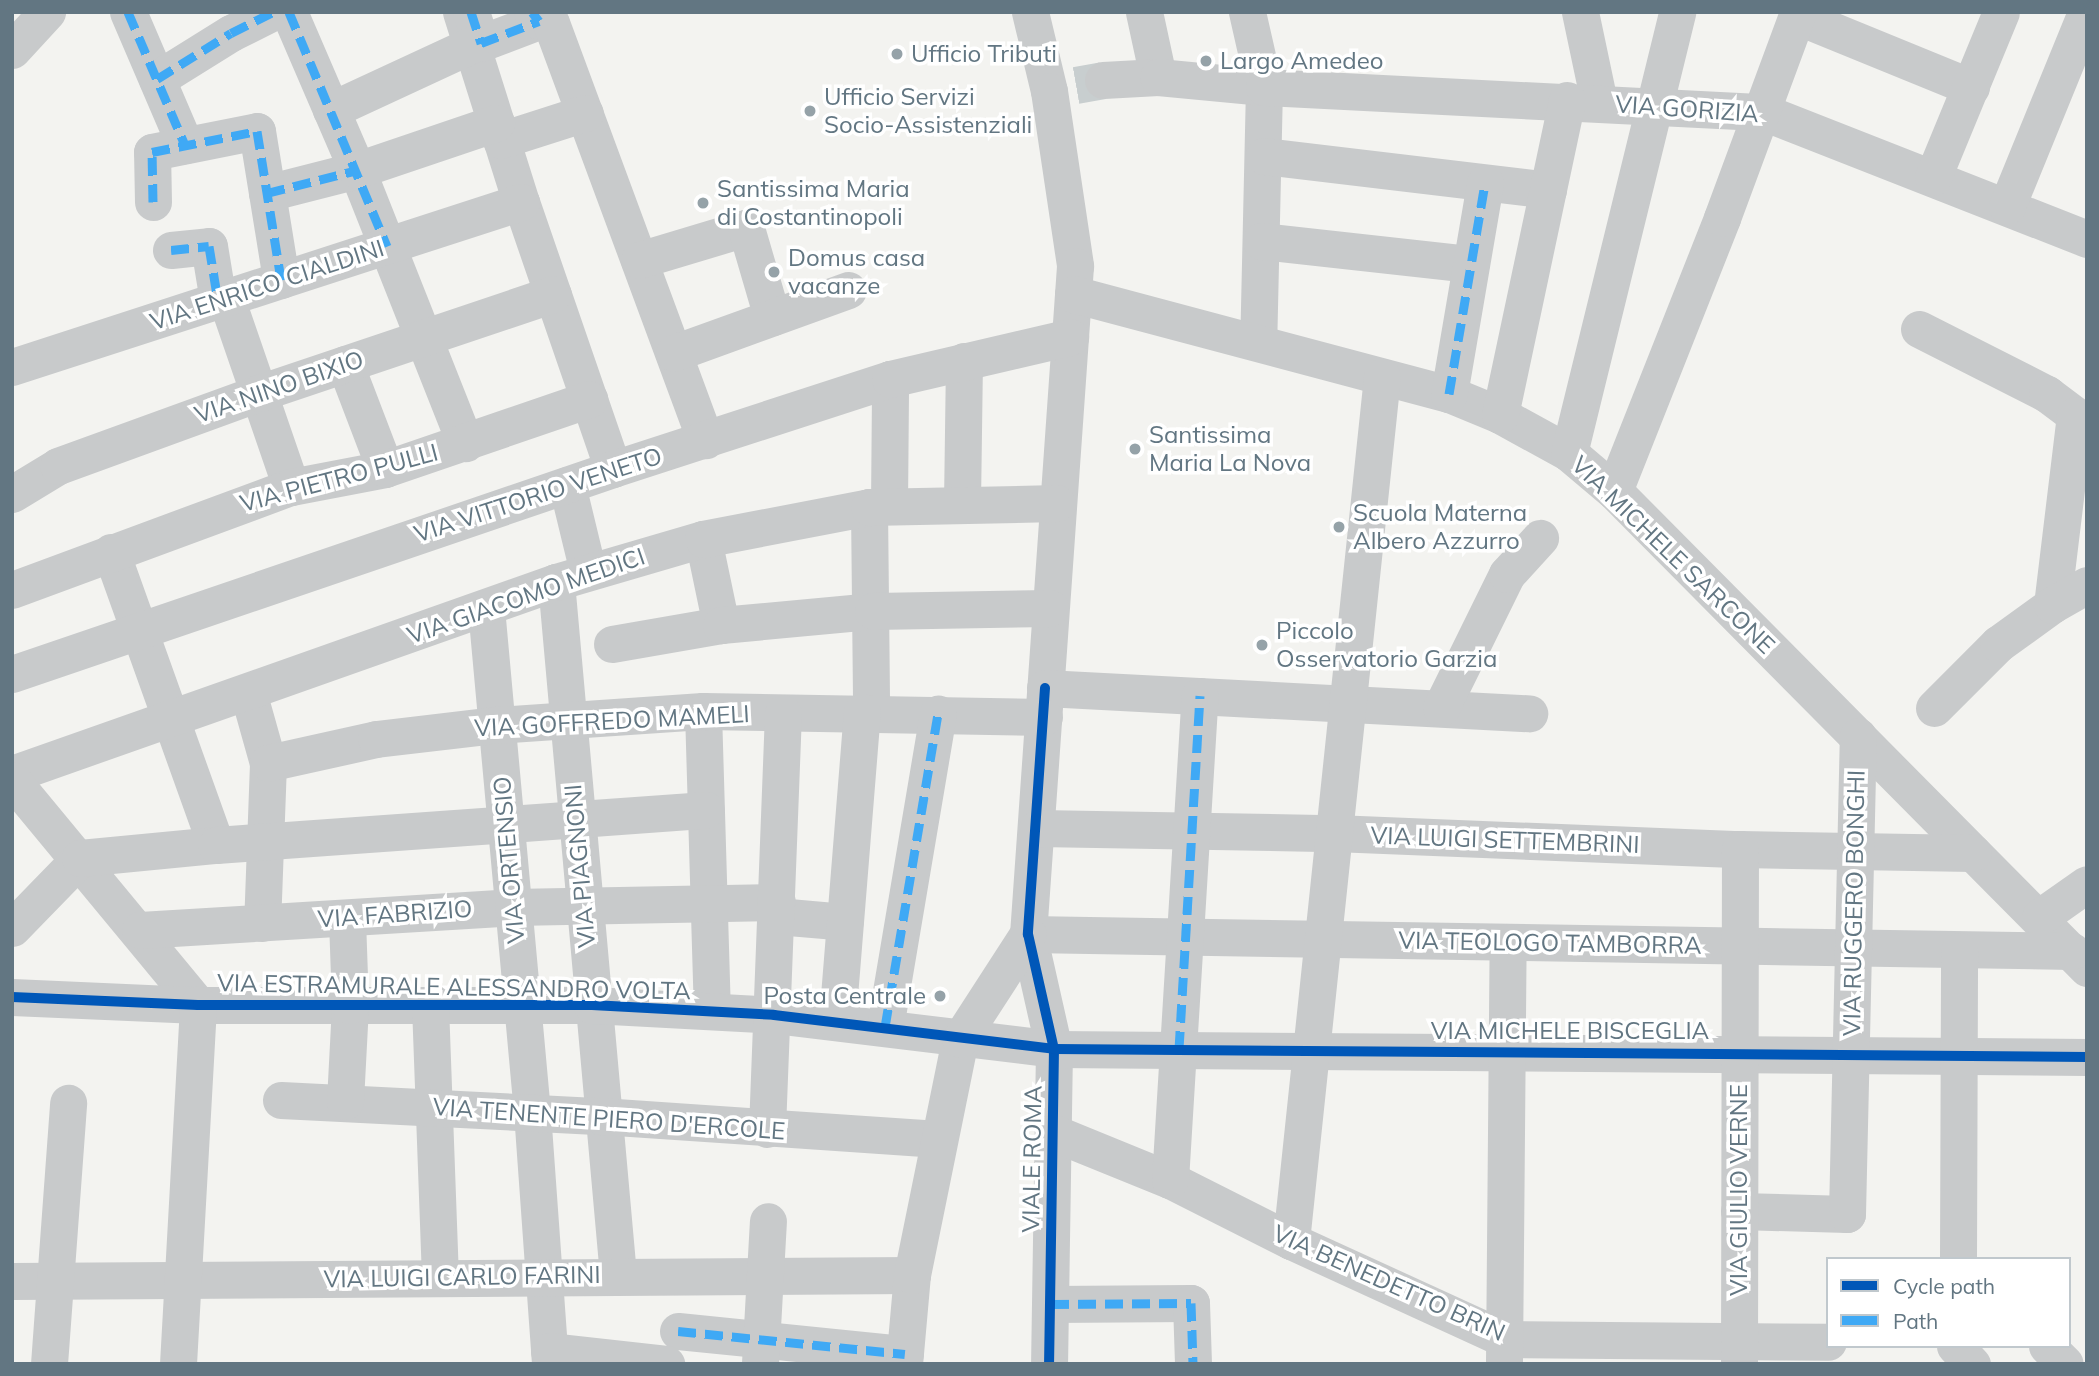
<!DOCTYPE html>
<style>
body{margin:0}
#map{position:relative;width:2099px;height:1376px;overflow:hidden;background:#f3f3f0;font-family:Mulish,sans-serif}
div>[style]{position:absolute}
.minor-tunnel>*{height:37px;margin-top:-18.5px;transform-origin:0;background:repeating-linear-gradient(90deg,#c8cecf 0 37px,transparent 0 55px)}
.minor>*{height:37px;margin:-18.5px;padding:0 18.5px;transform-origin:18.5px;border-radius:18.5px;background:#c8cacb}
.quiet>*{height:9px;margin-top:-4.5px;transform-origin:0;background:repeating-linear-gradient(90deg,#3fa9f5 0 18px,transparent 0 27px)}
.cycleway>*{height:10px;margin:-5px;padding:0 5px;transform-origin:5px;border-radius:5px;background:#0057b8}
.dots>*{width:19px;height:19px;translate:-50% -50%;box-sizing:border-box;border:4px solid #fff;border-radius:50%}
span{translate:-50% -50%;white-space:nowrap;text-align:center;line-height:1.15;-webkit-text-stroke:7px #fff;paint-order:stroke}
.poi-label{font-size:24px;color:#627682}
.left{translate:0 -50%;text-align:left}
.right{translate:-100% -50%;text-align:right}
.street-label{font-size:24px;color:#627682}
.frame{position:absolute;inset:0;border:14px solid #627682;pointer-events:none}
.legend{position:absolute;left:1826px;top:1257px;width:245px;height:91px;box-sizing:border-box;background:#fff;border:2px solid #c0c8cd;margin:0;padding:9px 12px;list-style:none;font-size:21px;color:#627682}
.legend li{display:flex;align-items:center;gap:14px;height:35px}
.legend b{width:35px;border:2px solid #c0c8cd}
</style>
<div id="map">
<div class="minor-tunnel">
<div style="left:1076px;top:85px;width:27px;rotate:-10deg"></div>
</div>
<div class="minor">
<div style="left:128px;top:12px;width:145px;rotate:66.8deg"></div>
<div style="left:289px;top:12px;width:172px;rotate:66.7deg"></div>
<div style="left:357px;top:170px;width:294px;rotate:68.4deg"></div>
<div style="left:461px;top:12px;width:199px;rotate:72.5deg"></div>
<div style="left:521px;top:202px;width:282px;rotate:71deg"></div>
<div style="left:471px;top:12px;width:33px;rotate:72deg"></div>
<div style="left:481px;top:43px;width:62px;rotate:-20.8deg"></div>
<div style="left:539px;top:21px;width:11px;rotate:-128deg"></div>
<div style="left:542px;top:12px;width:14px;rotate:51deg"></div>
<div style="left:551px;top:23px;width:445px;rotate:69.7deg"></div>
<div style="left:1030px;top:12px;width:81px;rotate:76.5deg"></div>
<div style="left:1049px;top:91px;width:177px;rotate:81.5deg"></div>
<div style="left:1075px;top:266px;width:670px;rotate:94.02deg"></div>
<div style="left:1028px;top:934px;width:118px;rotate:77.3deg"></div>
<div style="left:1054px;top:1049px;width:315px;rotate:90.9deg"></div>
<div style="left:1144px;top:12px;width:66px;rotate:77.8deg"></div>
<div style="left:1247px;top:12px;width:77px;rotate:77.2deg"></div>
<div style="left:1264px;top:87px;width:255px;rotate:91.3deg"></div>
<div style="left:1580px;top:12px;width:92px;rotate:78.1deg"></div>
<div style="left:1797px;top:16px;width:188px;rotate:22.2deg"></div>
<div style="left:12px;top:50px;width:52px;rotate:-47.4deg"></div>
<div style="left:157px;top:79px;width:87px;rotate:-31.9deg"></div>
<div style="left:231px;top:33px;width:47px;rotate:-26.6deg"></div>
<div style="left:1103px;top:80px;width:55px;rotate:-3.1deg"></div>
<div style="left:1158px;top:77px;width:106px;rotate:5.4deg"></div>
<div style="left:1264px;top:87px;width:500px;rotate:2.9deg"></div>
<div style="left:1763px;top:112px;width:348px;rotate:21.4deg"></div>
<div style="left:331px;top:110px;width:154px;rotate:-24.9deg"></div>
<div style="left:501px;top:140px;width:88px;rotate:-17.8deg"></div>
<div style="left:1264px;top:156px;width:286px;rotate:6.8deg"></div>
<div style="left:1933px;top:177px;width:178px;rotate:-67.6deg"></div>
<div style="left:267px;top:193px;width:93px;rotate:-14.3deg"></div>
<div style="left:357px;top:170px;width:147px;rotate:-18.7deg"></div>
<div style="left:153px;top:202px;width:50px;rotate:-91.1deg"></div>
<div style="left:152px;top:152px;width:107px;rotate:-11.3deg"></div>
<div style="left:257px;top:131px;width:151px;rotate:80.8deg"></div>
<div style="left:2007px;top:206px;width:209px;rotate:-67.8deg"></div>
<div style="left:1261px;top:241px;width:211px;rotate:6.3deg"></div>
<div style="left:171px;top:250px;width:38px;rotate:-6deg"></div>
<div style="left:209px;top:246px;width:56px;rotate:80.7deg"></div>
<div style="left:639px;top:260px;width:112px;rotate:-16.7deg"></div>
<div style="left:746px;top:228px;width:93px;rotate:73.7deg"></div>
<div style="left:1073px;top:294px;width:389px;rotate:14.9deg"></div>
<div style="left:1449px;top:394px;width:55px;rotate:22.4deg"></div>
<div style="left:1500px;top:415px;width:79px;rotate:28.8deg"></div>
<div style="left:1569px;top:453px;width:59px;rotate:40.2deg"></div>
<div style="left:1614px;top:491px;width:672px;rotate:45.24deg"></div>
<div style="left:226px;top:298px;width:200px;rotate:71deg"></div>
<div style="left:1919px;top:329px;width:144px;rotate:26.9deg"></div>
<div style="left:2047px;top:394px;width:35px;rotate:37deg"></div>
<div style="left:2075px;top:415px;width:191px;rotate:96.9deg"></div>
<div style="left:674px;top:353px;width:185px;rotate:-19.9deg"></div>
<div style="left:345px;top:364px;width:112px;rotate:69.1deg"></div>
<div style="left:12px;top:367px;width:535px;rotate:-17.96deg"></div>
<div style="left:1449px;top:394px;width:214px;rotate:-80.3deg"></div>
<div style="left:1500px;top:415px;width:322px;rotate:-78deg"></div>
<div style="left:1569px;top:453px;width:454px;rotate:-76.2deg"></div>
<div style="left:567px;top:485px;width:89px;rotate:76.4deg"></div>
<div style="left:1614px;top:491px;width:294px;rotate:-68.4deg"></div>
<div style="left:1722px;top:218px;width:220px;rotate:-69.7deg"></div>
<div style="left:12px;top:494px;width:54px;rotate:-31.3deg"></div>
<div style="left:58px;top:466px;width:214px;rotate:-20deg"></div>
<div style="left:259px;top:393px;width:310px;rotate:-18.6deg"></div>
<div style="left:962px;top:503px;width:142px;rotate:-89.2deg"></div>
<div style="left:889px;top:506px;width:127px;rotate:-89.5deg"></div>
<div style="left:869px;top:507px;width:205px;rotate:89.4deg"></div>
<div style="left:703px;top:539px;width:88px;rotate:78.2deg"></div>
<div style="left:111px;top:552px;width:311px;rotate:70.3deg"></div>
<div style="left:556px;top:582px;width:696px;rotate:84.89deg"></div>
<div style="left:12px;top:590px;width:297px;rotate:-20.3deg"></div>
<div style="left:291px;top:487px;width:96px;rotate:-10.8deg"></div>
<div style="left:385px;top:469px;width:216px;rotate:-18.9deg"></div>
<div style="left:486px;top:608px;width:506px;rotate:84.79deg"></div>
<div style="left:532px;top:1112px;width:253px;rotate:85.9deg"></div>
<div style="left:612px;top:644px;width:111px;rotate:-9.9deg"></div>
<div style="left:721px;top:625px;width:153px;rotate:-5.3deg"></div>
<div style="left:873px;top:611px;width:177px;rotate:-1deg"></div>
<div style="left:12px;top:674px;width:635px;rotate:-18.83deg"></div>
<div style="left:613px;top:469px;width:291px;rotate:-18deg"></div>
<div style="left:890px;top:379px;width:185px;rotate:-13.1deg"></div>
<div style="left:1045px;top:688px;width:485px;rotate:3deg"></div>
<div style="left:248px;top:692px;width:74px;rotate:74.3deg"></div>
<div style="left:268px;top:763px;width:160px;rotate:92.1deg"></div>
<div style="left:1441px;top:708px;width:149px;rotate:-63.8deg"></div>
<div style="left:1507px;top:574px;width:49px;rotate:-47.5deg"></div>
<div style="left:1934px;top:708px;width:91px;rotate:-45deg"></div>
<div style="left:1998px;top:644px;width:67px;rotate:-35.8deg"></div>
<div style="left:2052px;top:605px;width:40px;rotate:-29.7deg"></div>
<div style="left:703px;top:711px;width:300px;rotate:88.3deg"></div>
<div style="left:268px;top:763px;width:111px;rotate:-12.5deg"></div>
<div style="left:376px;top:739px;width:121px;rotate:-6.7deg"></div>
<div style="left:496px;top:725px;width:207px;rotate:-3.9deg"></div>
<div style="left:703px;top:711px;width:341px;rotate:1deg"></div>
<div style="left:12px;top:774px;width:577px;rotate:-19.44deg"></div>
<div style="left:556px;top:582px;width:153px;rotate:-16.3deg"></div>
<div style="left:703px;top:539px;width:169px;rotate:-10.9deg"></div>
<div style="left:869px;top:507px;width:188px;rotate:-1.2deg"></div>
<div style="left:12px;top:780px;width:292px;rotate:50.4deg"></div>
<div style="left:1037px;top:828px;width:297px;rotate:1deg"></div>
<div style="left:1334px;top:833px;width:406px;rotate:2.3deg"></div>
<div style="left:1740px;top:849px;width:233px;rotate:1deg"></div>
<div style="left:777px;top:916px;width:68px;rotate:5deg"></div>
<div style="left:2040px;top:917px;width:57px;rotate:-35.1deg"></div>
<div style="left:12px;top:928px;width:98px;rotate:-45.8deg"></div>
<div style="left:80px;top:858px;width:137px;rotate:-5.5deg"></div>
<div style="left:216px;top:845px;width:491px;rotate:-4.1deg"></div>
<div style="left:140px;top:930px;width:374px;rotate:-3.5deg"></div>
<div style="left:513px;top:907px;width:264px;rotate:-1.1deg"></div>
<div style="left:1028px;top:934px;width:1044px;rotate:0.93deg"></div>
<div style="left:12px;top:997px;width:186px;rotate:2.5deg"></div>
<div style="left:198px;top:1005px;width:394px"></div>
<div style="left:592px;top:1005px;width:182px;rotate:3.1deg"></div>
<div style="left:774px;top:1015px;width:282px;rotate:6.9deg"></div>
<div style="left:1054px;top:1049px;width:1033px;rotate:0.44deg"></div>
<div style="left:430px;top:1005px;width:272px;rotate:87.9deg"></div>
<div style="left:837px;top:1021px;width:310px;rotate:-85.4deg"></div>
<div style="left:885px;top:1027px;width:318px;rotate:-80.4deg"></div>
<div style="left:281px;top:1100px;width:320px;rotate:2.9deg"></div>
<div style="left:601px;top:1116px;width:338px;rotate:3.9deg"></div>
<div style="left:345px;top:1101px;width:96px;rotate:-87deg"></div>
<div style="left:350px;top:1005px;width:87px;rotate:-92deg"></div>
<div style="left:767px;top:1129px;width:416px;rotate:-87.8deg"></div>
<div style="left:1054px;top:1133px;width:125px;rotate:22.1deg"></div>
<div style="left:1170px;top:1180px;width:136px;rotate:26.8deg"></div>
<div style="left:1291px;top:1241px;width:235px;rotate:24.6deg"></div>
<div style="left:1505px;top:1339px;width:323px;rotate:0.5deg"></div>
<div style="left:1170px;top:1180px;width:485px;rotate:-86.5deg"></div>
<div style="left:1739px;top:1211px;width:108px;rotate:1.6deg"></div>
<div style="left:1847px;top:1214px;width:478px;rotate:-88.7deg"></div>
<div style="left:1291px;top:1241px;width:869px;rotate:-83.99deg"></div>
<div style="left:1958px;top:1259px;width:308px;rotate:-89.8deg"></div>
<div style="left:12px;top:1281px;width:900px;rotate:-0.38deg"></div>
<div style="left:1051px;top:1304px;width:140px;rotate:-0.4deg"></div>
<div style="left:1191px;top:1303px;width:61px;rotate:88.1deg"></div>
<div style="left:678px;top:1331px;width:228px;rotate:5.8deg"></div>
<div style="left:1955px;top:1346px;width:25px;rotate:47deg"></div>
<div style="left:2047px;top:1346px;width:25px;rotate:45deg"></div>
<div style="left:549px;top:1351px;width:118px;rotate:6.3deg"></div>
<div style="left:1504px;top:1361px;width:419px;rotate:-89.5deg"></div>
<div style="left:760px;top:1363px;width:142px;rotate:-86.8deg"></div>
<div style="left:49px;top:1364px;width:262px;rotate:-85.8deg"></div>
<div style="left:178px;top:1364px;width:360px;rotate:-86.8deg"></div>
<div style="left:904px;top:1364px;width:89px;rotate:-84.9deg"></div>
<div style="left:912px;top:1275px;width:241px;rotate:-78.5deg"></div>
<div style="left:960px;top:1039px;width:125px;rotate:-57.1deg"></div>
<div style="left:1739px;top:1364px;width:515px;rotate:-89.89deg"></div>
</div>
<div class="quiet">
<div style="left:128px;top:12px;width:145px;rotate:66.8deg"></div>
<div style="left:289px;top:12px;width:254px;rotate:67.3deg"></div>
<div style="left:471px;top:12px;width:33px;rotate:72deg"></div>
<div style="left:481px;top:43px;width:62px;rotate:-20.8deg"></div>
<div style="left:539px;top:21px;width:11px;rotate:-128deg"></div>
<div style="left:157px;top:79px;width:87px;rotate:-31.9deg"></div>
<div style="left:231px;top:33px;width:47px;rotate:-26.6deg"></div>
<div style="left:267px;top:193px;width:93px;rotate:-14.3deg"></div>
<div style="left:153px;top:202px;width:50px;rotate:-91.1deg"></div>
<div style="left:152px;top:152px;width:107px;rotate:-11.3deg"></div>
<div style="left:257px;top:131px;width:151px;rotate:80.8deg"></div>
<div style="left:171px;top:250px;width:38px;rotate:-6deg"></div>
<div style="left:209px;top:246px;width:56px;rotate:80.7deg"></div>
<div style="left:1449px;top:394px;width:214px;rotate:-80.3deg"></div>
<div style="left:885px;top:1027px;width:318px;rotate:-80.4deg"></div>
<div style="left:1179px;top:1049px;width:354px;rotate:-86.6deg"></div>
<div style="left:1051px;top:1304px;width:140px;rotate:-0.4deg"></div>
<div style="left:1191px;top:1303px;width:61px;rotate:88.1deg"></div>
<div style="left:678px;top:1331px;width:228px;rotate:5.8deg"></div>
</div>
<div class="cycleway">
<div style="left:1045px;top:688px;width:247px;rotate:94deg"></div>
<div style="left:1028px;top:934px;width:118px;rotate:77.3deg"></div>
<div style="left:1054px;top:1049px;width:315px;rotate:90.9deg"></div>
<div style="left:12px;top:997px;width:186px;rotate:2.5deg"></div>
<div style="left:198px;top:1005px;width:394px"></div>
<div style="left:592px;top:1005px;width:182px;rotate:3.1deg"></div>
<div style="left:774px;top:1015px;width:282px;rotate:6.9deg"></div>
<div style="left:1054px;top:1049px;width:1033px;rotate:0.44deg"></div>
</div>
<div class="dots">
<div style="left:897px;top:54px;background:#95a2a8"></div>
<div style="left:1206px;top:61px;background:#95a2a8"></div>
<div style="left:810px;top:111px;background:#95a2a8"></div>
<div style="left:703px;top:203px;background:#95a2a8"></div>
<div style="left:774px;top:272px;background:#95a2a8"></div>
<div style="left:1135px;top:449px;background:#95a2a8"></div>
<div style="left:1339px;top:527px;background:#95a2a8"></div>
<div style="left:1262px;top:645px;background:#95a2a8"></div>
<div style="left:940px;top:996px;background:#95a2a8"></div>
</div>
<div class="poi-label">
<span class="left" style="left:911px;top:54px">Ufficio Tributi</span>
<span class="left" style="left:1220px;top:61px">Largo Amedeo</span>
<span class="left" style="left:824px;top:111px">Ufficio Servizi<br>Socio-Assistenziali</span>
<span class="left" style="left:717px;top:203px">Santissima Maria<br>di Costantinopoli</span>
<span class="left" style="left:788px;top:272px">Domus casa<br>vacanze</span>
<span class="left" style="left:1149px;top:449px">Santissima<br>Maria La Nova</span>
<span class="left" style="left:1353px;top:527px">Scuola Materna<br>Albero Azzurro</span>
<span class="left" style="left:1276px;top:645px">Piccolo<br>Osservatorio Garzia</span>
<span class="right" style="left:926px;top:996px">Posta Centrale</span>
</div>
<div class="street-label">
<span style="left:1687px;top:109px;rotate:4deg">VIA GORIZIA</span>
<span style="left:267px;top:285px;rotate:-18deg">VIA ENRICO CIALDINI</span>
<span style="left:279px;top:387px;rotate:-19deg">VIA NINO BIXIO</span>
<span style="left:339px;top:478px;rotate:-15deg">VIA PIETRO PULLI</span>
<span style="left:538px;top:495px;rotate:-18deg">VIA VITTORIO VENETO</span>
<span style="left:1673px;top:555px;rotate:44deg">VIA MICHELE SARCONE</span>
<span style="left:526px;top:596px;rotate:-19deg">VIA GIACOMO MEDICI</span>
<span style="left:612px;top:721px;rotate:-3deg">VIA GOFFREDO MAMELI</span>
<span style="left:1505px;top:840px;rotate:2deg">VIA LUIGI SETTEMBRINI</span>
<span style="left:509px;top:860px;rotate:-95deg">VIA ORTENSIO</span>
<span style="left:580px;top:866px;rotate:-95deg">VIA PIAGNONI</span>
<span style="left:1854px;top:903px;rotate:-89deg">VIA RUGGERO BONGHI</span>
<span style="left:395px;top:914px;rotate:-4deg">VIA FABRIZIO</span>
<span style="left:1550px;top:943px;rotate:1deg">VIA TEOLOGO TAMBORRA</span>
<span style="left:454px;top:987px;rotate:1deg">VIA ESTRAMURALE ALESSANDRO VOLTA</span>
<span style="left:1570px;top:1031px">VIA MICHELE BISCEGLIA</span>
<span style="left:609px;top:1119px;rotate:4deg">VIA TENENTE PIERO D'ERCOLE</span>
<span style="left:1032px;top:1159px;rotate:-89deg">VIALE ROMA</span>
<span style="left:1739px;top:1190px;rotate:-90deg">VIA GIULIO VERNE</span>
<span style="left:462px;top:1277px;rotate:-1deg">VIA LUIGI CARLO FARINI</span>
<span style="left:1389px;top:1283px;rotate:24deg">VIA BENEDETTO BRIN</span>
</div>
<div class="frame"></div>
<ul class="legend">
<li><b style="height:9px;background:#0057b8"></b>Cycle path</li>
<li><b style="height:9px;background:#3fa9f5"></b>Path</li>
</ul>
</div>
